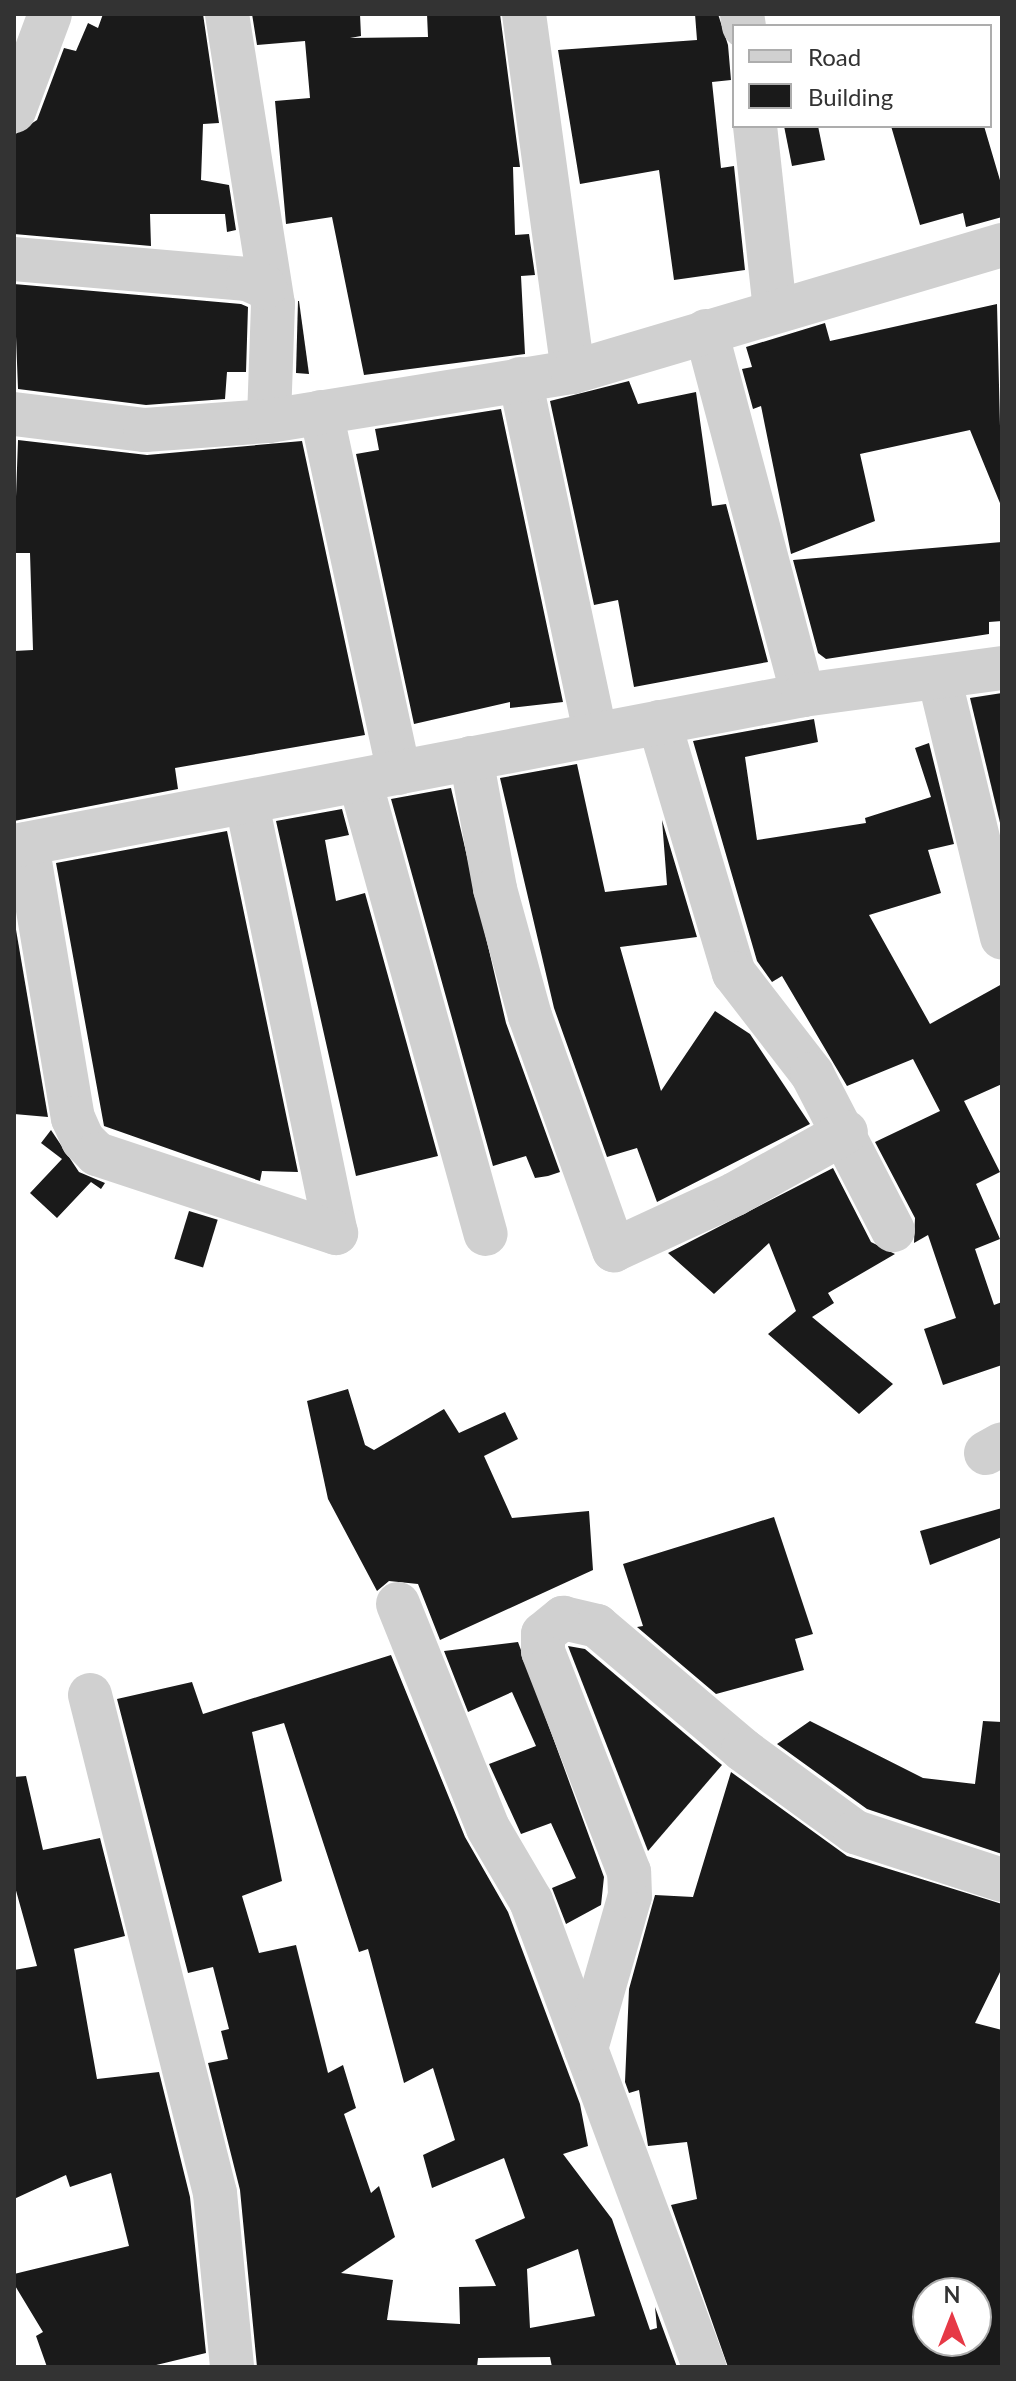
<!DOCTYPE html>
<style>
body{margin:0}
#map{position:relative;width:1016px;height:2381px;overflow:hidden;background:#fff;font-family:Lato,sans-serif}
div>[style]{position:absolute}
.building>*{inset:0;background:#1a1a1a;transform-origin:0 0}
.minor>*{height:44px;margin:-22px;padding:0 22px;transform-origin:22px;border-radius:22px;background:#d0d0d0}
span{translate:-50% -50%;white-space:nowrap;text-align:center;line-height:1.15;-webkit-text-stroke:8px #fff;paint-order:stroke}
.frame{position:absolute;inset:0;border:16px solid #333;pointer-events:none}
.legend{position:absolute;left:732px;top:24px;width:260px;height:104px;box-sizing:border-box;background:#fff;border:2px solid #adadad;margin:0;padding:10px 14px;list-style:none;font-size:24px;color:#333}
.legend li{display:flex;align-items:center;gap:16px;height:40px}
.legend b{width:40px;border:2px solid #adadad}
.north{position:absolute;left:912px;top:2277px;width:80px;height:80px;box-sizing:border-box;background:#fff;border:2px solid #adadad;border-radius:50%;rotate:0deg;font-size:22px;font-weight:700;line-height:32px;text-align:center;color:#333}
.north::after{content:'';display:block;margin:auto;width:28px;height:36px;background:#e63946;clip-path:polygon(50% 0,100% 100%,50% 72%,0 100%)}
</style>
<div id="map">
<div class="building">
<div style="clip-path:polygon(103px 14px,203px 14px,219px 123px,203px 124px,201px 180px,229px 185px,236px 230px,227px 232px,225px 214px,150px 214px,151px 246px,14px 234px,14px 135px,37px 120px,64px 48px,76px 51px,88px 23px,98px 28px)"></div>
<div style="clip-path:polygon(252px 14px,360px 14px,361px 36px,350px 38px,428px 37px,427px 14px,500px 14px,520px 167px,513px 167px,515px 235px,529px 234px,535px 275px,521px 276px,525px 354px,364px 375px,332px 217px,286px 224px,275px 101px,310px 98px,305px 41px,257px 45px)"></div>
<div style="clip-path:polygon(695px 14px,718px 14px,728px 45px,731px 80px,712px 82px,721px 168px,734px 166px,745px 270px,674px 280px,659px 170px,580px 184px,558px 50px,697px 40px)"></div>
<div style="clip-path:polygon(784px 126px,818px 126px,825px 160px,792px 166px)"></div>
<div style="clip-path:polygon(891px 126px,984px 126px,1002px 187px,1002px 217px,966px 227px,963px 213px,920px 225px)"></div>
<div style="clip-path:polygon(14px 284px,241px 304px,248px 307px,246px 372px,227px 372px,225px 399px,146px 405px,18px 389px)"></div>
<div style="clip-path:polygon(298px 301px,299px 301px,309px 374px,296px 373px)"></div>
<div style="clip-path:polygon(997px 304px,1002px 508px,970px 430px,860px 454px,875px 521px,791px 554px,761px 406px,753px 409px,742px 369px,752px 367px,746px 347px,825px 323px,830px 341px)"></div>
<div style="clip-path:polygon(629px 381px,638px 404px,696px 392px,712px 506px,726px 504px,768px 662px,634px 687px,618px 600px,594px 605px,550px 401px)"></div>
<div style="clip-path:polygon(501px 409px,563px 702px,510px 708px,510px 702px,414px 724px,356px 454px,379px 450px,375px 429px)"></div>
<div style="clip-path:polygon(18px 440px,147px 455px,302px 441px,365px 735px,175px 768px,178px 789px,14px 821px,14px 651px,33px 650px,30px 553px,14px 553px)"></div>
<div style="clip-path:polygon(1002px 542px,1002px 621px,989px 622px,989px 634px,826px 659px,818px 653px,793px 560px)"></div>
<div style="clip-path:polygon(1002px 693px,1002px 831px,970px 698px)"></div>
<div style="clip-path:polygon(814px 719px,818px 742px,745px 757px,757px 840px,866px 823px,865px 818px,931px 797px,915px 748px,929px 743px,954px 844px,928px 850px,941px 893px,869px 915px,930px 1024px,1002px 984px,1002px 1084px,964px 1101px,1000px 1172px,976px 1184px,1000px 1239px,975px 1249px,994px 1305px,1002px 1302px,1002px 1365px,943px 1385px,924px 1329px,956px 1318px,928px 1235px,914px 1243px,915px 1218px,875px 1142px,940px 1111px,913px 1059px,847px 1086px,782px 976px,772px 982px,757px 961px,693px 741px)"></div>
<div style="clip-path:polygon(577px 764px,605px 892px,667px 885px,662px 820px,697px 937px,620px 947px,661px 1091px,715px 1011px,750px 1034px,810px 1124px,657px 1202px,637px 1148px,607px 1157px,554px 1008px,500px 778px)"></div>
<div style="clip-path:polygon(451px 788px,506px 1023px,560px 1172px,548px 1176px,535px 1178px,526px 1156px,493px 1166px,391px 799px)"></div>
<div style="clip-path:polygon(342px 809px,349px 835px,325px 840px,336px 901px,365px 893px,438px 1156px,356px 1176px,276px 821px)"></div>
<div style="clip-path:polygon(227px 831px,298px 1172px,262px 1171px,260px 1181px,104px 1126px,56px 863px)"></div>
<div style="clip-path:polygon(14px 918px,48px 1117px,14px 1114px)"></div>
<div style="clip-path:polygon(51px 1130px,79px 1172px,105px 1183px,101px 1189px,91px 1182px,57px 1218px,30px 1193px,62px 1159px,41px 1143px)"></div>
<div style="clip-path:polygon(833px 1168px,871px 1242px,895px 1254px,828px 1293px,834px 1303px,812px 1317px,893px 1384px,859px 1414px,768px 1334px,796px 1311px,769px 1243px,714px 1294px,668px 1253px)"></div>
<div style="left:189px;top:1211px;width:30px;height:50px;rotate:17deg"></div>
<div style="clip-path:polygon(348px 1389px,365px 1445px,374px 1450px,444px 1409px,459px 1433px,505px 1412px,518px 1439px,484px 1456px,512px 1518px,589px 1511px,593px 1570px,440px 1640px,418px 1584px,389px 1581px,377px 1591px,328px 1499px,307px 1401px)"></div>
<div style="clip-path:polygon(1002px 1508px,1002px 1537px,930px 1565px,920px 1531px)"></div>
<div style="clip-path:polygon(774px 1517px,813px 1634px,795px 1639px,804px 1670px,716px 1694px,637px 1627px,643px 1626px,623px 1564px)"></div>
<div style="clip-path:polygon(518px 1642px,604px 1877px,601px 1905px,566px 1924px,552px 1888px,576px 1878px,551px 1823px,521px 1834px,489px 1764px,536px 1746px,512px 1692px,468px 1712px,444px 1651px)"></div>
<div style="clip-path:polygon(568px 1646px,585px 1649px,722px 1765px,648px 1851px)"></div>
<div style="clip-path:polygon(evenodd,391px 1655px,465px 1837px,508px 1912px,580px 2104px,588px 2146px,563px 2154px,612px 2219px,650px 2330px,657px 2328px,655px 2307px,677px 2367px,552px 2367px,550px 2357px,478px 2358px,477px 2367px,257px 2367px,240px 2190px,208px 2063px,228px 2059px,221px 2031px,229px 2029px,213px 1967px,188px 1973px,117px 1699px,192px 1682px,203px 1714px,391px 1655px,284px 1723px,359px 1952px,368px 1949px,404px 2083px,433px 2068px,455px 2140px,423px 2155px,432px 2188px,504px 2158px,525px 2218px,475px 2240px,496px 2286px,459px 2287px,460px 2324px,387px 2320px,393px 2280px,341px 2273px,395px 2237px,379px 2186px,371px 2193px,344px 2114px,356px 2108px,343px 2065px,328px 2073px,296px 1945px,259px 1953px,242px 1896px,282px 1881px,252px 1732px,284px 1723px,391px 1655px,578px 2249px,595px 2316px,530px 2328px,527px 2269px,578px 2249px)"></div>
<div style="clip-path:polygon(810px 1721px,923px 1778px,975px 1784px,983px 1721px,1002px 1722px,1002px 1854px,867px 1809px,777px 1744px)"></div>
<div style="clip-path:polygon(evenodd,731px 1772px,847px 1856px,1002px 1904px,1002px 1968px,975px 2023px,1002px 2030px,1002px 2367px,728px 2367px,671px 2205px,697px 2199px,687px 2142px,648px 2146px,639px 2090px,629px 2093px,625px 2082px,629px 1989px,655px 1895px,693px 1897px,731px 1772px,928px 2293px,976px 2293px,976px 2341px,928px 2341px,928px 2293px)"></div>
<div style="clip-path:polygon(26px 1776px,43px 1850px,100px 1838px,125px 1936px,74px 1949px,97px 2079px,159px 2072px,190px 2197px,206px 2353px,148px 2367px,47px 2367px,36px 2336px,43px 2332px,14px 2284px,14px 2274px,129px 2246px,111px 2173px,70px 2187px,66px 2175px,14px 2199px,14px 1970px,37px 1966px,15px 1887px,14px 1777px)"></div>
</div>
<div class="minor">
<div style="left:227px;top:14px;width:294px;rotate:81deg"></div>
<div style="left:273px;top:304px;width:117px;rotate:92deg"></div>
<div style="left:524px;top:14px;width:361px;rotate:82.2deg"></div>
<div style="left:742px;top:14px;width:12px;rotate:81deg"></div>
<div style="left:14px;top:111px;width:103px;rotate:-69.6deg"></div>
<div style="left:755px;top:126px;width:186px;rotate:83.8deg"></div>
<div style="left:14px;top:259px;width:234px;rotate:4.9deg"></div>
<div style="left:247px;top:279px;width:20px;rotate:24deg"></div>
<div style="left:706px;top:331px;width:377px;rotate:75.1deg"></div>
<div style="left:520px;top:379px;width:362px;rotate:78deg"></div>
<div style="left:321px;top:412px;width:369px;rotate:77.8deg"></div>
<div style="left:14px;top:414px;width:132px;rotate:7deg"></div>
<div style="left:145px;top:430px;width:124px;rotate:-4.2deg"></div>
<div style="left:269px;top:421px;width:308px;rotate:-9.2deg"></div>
<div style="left:573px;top:372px;width:447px;rotate:-16.5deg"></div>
<div style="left:939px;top:677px;width:268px;rotate:76.4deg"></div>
<div style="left:659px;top:722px;width:262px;rotate:73.4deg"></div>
<div style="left:734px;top:973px;width:128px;rotate:52.3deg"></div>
<div style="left:812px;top:1074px;width:176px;rotate:62.6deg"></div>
<div style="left:471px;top:758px;width:133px;rotate:79.6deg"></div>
<div style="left:495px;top:889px;width:132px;rotate:74.6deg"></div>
<div style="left:530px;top:1016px;width:249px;rotate:70.3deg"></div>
<div style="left:614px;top:1250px;width:133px;rotate:-24.8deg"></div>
<div style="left:735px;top:1194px;width:127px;rotate:-29.2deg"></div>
<div style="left:360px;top:781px;width:470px;rotate:74.5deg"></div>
<div style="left:247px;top:804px;width:438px;rotate:78.3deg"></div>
<div style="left:27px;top:844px;width:278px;rotate:80.5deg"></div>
<div style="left:73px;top:1118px;width:24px;rotate:66deg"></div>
<div style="left:83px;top:1140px;width:20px;rotate:45deg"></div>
<div style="left:97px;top:1154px;width:252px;rotate:18.3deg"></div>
<div style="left:14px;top:846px;width:803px;rotate:-10.83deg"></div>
<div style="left:803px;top:695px;width:201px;rotate:-7.7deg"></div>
<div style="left:986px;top:1453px;width:18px;rotate:-29deg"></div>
<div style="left:398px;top:1604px;width:241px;rotate:68.1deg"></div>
<div style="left:488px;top:1828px;width:85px;rotate:59.5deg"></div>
<div style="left:531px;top:1901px;width:497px;rotate:69.6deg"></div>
<div style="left:90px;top:1695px;width:513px;rotate:75.91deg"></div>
<div style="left:215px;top:2193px;width:175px;rotate:84.4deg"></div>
<div style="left:586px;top:2049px;width:159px;rotate:-74deg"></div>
<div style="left:630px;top:1896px;width:24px;rotate:-92deg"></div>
<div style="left:629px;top:1872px;width:237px;rotate:-111.3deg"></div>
<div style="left:543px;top:1651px;width:17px;rotate:-90deg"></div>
<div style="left:543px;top:1634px;width:26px;rotate:-39deg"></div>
<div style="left:563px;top:1618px;width:35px;rotate:13deg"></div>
<div style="left:597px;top:1626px;width:192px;rotate:40.3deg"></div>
<div style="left:743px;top:1750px;width:139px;rotate:36.2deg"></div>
<div style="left:855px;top:1832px;width:155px;rotate:18.1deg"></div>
</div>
<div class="frame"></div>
<ul class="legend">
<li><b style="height:10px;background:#d0d0d0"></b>Road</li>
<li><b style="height:22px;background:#1a1a1a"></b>Building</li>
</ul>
<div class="north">N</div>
</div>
